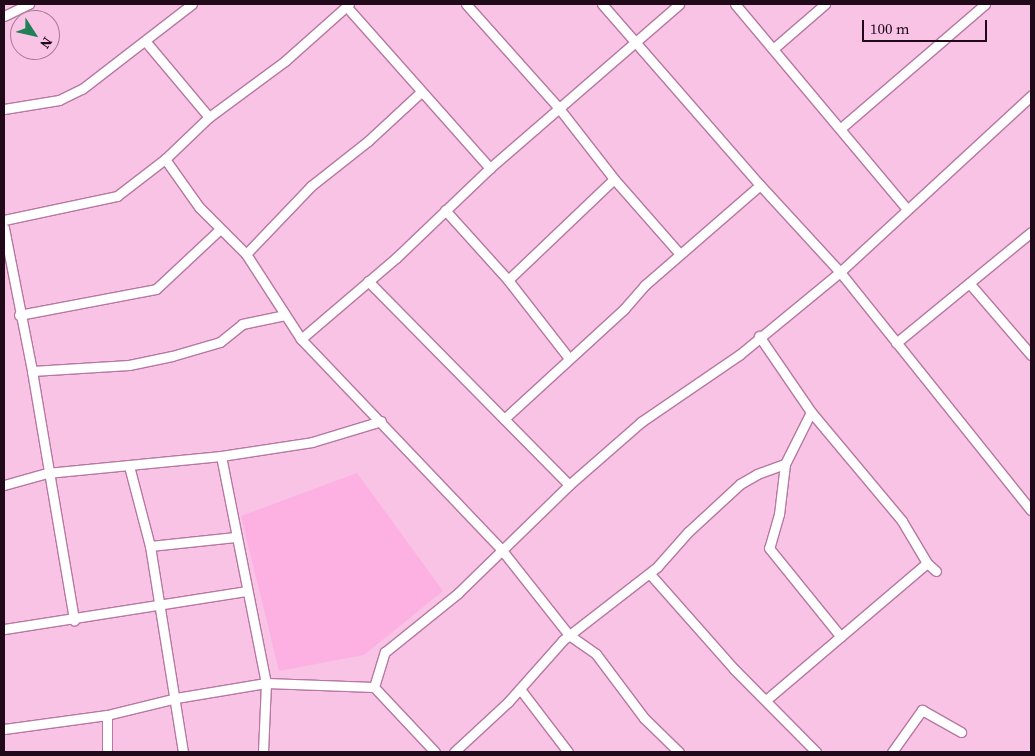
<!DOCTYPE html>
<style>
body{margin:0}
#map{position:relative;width:1035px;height:756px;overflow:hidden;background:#f9c3e5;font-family:"Source Serif 4",serif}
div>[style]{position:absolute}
.built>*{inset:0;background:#fcb1e2}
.roads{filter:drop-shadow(1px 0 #b678a1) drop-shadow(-1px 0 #b678a1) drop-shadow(0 1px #b678a1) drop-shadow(0 -1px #b678a1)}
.minor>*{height:9px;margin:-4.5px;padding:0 4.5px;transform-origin:4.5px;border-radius:4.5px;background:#fff}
span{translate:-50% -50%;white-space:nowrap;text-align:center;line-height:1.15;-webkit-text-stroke:5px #f9c3e5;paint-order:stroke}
.frame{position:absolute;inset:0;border:5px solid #200919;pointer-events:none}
.north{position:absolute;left:10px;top:10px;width:50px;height:50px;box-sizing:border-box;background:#f9c3e5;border:1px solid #a27993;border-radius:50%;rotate:125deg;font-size:14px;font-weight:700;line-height:20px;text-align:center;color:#200919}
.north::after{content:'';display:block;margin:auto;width:18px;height:22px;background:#208057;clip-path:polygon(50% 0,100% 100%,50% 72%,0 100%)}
.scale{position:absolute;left:862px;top:20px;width:125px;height:22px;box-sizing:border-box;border:2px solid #200919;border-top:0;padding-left:6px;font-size:15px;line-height:18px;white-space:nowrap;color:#200919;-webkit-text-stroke:4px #f9c3e5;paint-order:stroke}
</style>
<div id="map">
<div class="built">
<div style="clip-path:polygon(357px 473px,443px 591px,364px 655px,279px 671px,241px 516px)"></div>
</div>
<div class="roads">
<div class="minor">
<div style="left:349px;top:4px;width:86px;rotate:138.3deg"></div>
<div style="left:285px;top:61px;width:94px;rotate:143.6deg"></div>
<div style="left:209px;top:117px;width:61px;rotate:136.3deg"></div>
<div style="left:165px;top:159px;width:59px;rotate:54.7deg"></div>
<div style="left:199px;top:207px;width:66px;rotate:45deg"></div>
<div style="left:246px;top:254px;width:101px;rotate:57.1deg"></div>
<div style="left:301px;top:339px;width:290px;rotate:46.4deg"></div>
<div style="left:501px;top:549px;width:110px;rotate:51.7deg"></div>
<div style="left:569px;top:635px;width:33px;rotate:35deg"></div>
<div style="left:596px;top:654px;width:80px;rotate:53.1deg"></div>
<div style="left:644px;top:718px;width:49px;rotate:44.2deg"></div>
<div style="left:466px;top:4px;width:138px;rotate:48.2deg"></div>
<div style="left:558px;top:107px;width:91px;rotate:52.1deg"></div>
<div style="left:614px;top:179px;width:100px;rotate:48.7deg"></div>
<div style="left:602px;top:4px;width:240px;rotate:48.9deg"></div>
<div style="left:760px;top:185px;width:118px;rotate:47.4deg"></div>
<div style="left:840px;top:272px;width:305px;rotate:51.3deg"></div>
<div style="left:735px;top:4px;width:266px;rotate:50deg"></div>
<div style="left:346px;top:6px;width:217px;rotate:48.4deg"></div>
<div style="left:4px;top:16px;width:28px;rotate:-26deg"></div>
<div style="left:146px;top:42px;width:98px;rotate:50deg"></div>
<div style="left:773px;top:49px;width:69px;rotate:-40.9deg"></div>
<div style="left:4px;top:109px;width:56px;rotate:-9.3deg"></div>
<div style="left:59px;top:100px;width:25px;rotate:-26deg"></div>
<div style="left:82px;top:89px;width:139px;rotate:-37.7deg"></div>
<div style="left:841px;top:128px;width:190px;rotate:-40.7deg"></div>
<div style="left:445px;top:210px;width:94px;rotate:48deg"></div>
<div style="left:508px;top:280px;width:98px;rotate:52.1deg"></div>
<div style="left:4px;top:220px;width:116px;rotate:-12deg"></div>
<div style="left:117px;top:196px;width:61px;rotate:-37.6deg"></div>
<div style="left:4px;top:228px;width:146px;rotate:78.9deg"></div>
<div style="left:32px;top:371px;width:253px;rotate:80.4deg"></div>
<div style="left:246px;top:254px;width:94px;rotate:-46.3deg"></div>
<div style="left:311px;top:186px;width:73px;rotate:-38.3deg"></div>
<div style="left:368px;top:141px;width:72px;rotate:-42.8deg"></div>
<div style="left:508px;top:280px;width:146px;rotate:-43.6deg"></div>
<div style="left:368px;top:281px;width:286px;rotate:45.4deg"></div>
<div style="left:970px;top:284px;width:94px;rotate:49.3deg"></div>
<div style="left:19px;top:315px;width:139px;rotate:-10.7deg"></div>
<div style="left:156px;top:289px;width:86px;rotate:-43.1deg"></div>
<div style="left:759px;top:336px;width:92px;rotate:55.6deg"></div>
<div style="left:811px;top:412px;width:142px;rotate:50.1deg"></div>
<div style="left:902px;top:521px;width:49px;rotate:59.2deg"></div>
<div style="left:927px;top:563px;width:12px;rotate:42deg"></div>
<div style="left:301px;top:339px;width:125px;rotate:-40.5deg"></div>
<div style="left:396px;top:258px;width:130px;rotate:-43.8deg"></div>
<div style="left:490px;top:168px;width:250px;rotate:-40.9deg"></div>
<div style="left:896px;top:343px;width:175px;rotate:-39.4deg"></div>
<div style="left:32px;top:371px;width:97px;rotate:-3.5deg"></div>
<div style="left:129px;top:365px;width:44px;rotate:-11.8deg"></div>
<div style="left:172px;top:356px;width:50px;rotate:-16.3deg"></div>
<div style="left:220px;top:342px;width:28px;rotate:-39deg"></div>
<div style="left:242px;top:324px;width:44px;rotate:-11.8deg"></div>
<div style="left:811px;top:412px;width:58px;rotate:116.6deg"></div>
<div style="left:785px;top:464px;width:50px;rotate:96.8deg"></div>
<div style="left:779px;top:514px;width:35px;rotate:106deg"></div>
<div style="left:769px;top:548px;width:114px;rotate:51deg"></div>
<div style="left:504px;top:419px;width:163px;rotate:-42.5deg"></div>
<div style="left:624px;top:309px;width:32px;rotate:-49deg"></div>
<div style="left:645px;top:285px;width:152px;rotate:-41deg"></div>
<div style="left:221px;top:456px;width:231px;rotate:78.8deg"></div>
<div style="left:266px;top:683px;width:69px;rotate:92.5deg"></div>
<div style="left:129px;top:466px;width:83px;rotate:75.3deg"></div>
<div style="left:150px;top:546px;width:209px;rotate:80.9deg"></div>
<div style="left:4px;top:485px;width:45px;rotate:-15.6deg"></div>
<div style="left:47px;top:473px;width:175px;rotate:-5.6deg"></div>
<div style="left:221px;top:456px;width:92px;rotate:-8.7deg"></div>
<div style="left:312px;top:442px;width:72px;rotate:-16.9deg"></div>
<div style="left:150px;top:546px;width:86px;rotate:-6deg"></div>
<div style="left:650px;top:574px;width:127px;rotate:48.5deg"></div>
<div style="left:734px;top:669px;width:117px;rotate:45.3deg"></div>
<div style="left:4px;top:629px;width:245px;rotate:-8.9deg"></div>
<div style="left:374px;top:687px;width:37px;rotate:-73deg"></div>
<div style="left:385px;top:652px;width:94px;rotate:-38.9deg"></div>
<div style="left:458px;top:593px;width:155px;rotate:-44.2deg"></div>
<div style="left:569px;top:485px;width:96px;rotate:-41.2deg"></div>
<div style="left:641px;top:422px;width:119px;rotate:-34.4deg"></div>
<div style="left:739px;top:355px;width:131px;rotate:-39.4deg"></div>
<div style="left:840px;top:272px;width:260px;rotate:-42.7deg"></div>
<div style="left:520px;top:689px;width:79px;rotate:52.7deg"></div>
<div style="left:766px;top:700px;width:211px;rotate:-40.4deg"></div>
<div style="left:107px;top:715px;width:37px;rotate:90deg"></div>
<div style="left:4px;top:729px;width:104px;rotate:-7.7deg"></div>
<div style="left:107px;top:715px;width:71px;rotate:-13.8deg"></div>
<div style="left:176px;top:698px;width:91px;rotate:-9.5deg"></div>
<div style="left:266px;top:683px;width:108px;rotate:2.1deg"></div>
<div style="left:374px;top:687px;width:89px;rotate:46.8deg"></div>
<div style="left:454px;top:752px;width:74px;rotate:-42.8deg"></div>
<div style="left:508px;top:702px;width:83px;rotate:-48.4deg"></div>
<div style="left:563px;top:640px;width:119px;rotate:-37.8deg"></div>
<div style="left:657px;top:567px;width:47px;rotate:-48.5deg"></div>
<div style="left:688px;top:532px;width:71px;rotate:-42.7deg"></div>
<div style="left:740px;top:484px;width:20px;rotate:-30deg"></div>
<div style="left:757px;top:474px;width:30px;rotate:-20deg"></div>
<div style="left:892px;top:752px;width:52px;rotate:-54.5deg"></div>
<div style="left:922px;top:710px;width:45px;rotate:29.4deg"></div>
</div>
</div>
<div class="frame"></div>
<div class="north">N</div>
<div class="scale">100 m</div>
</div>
